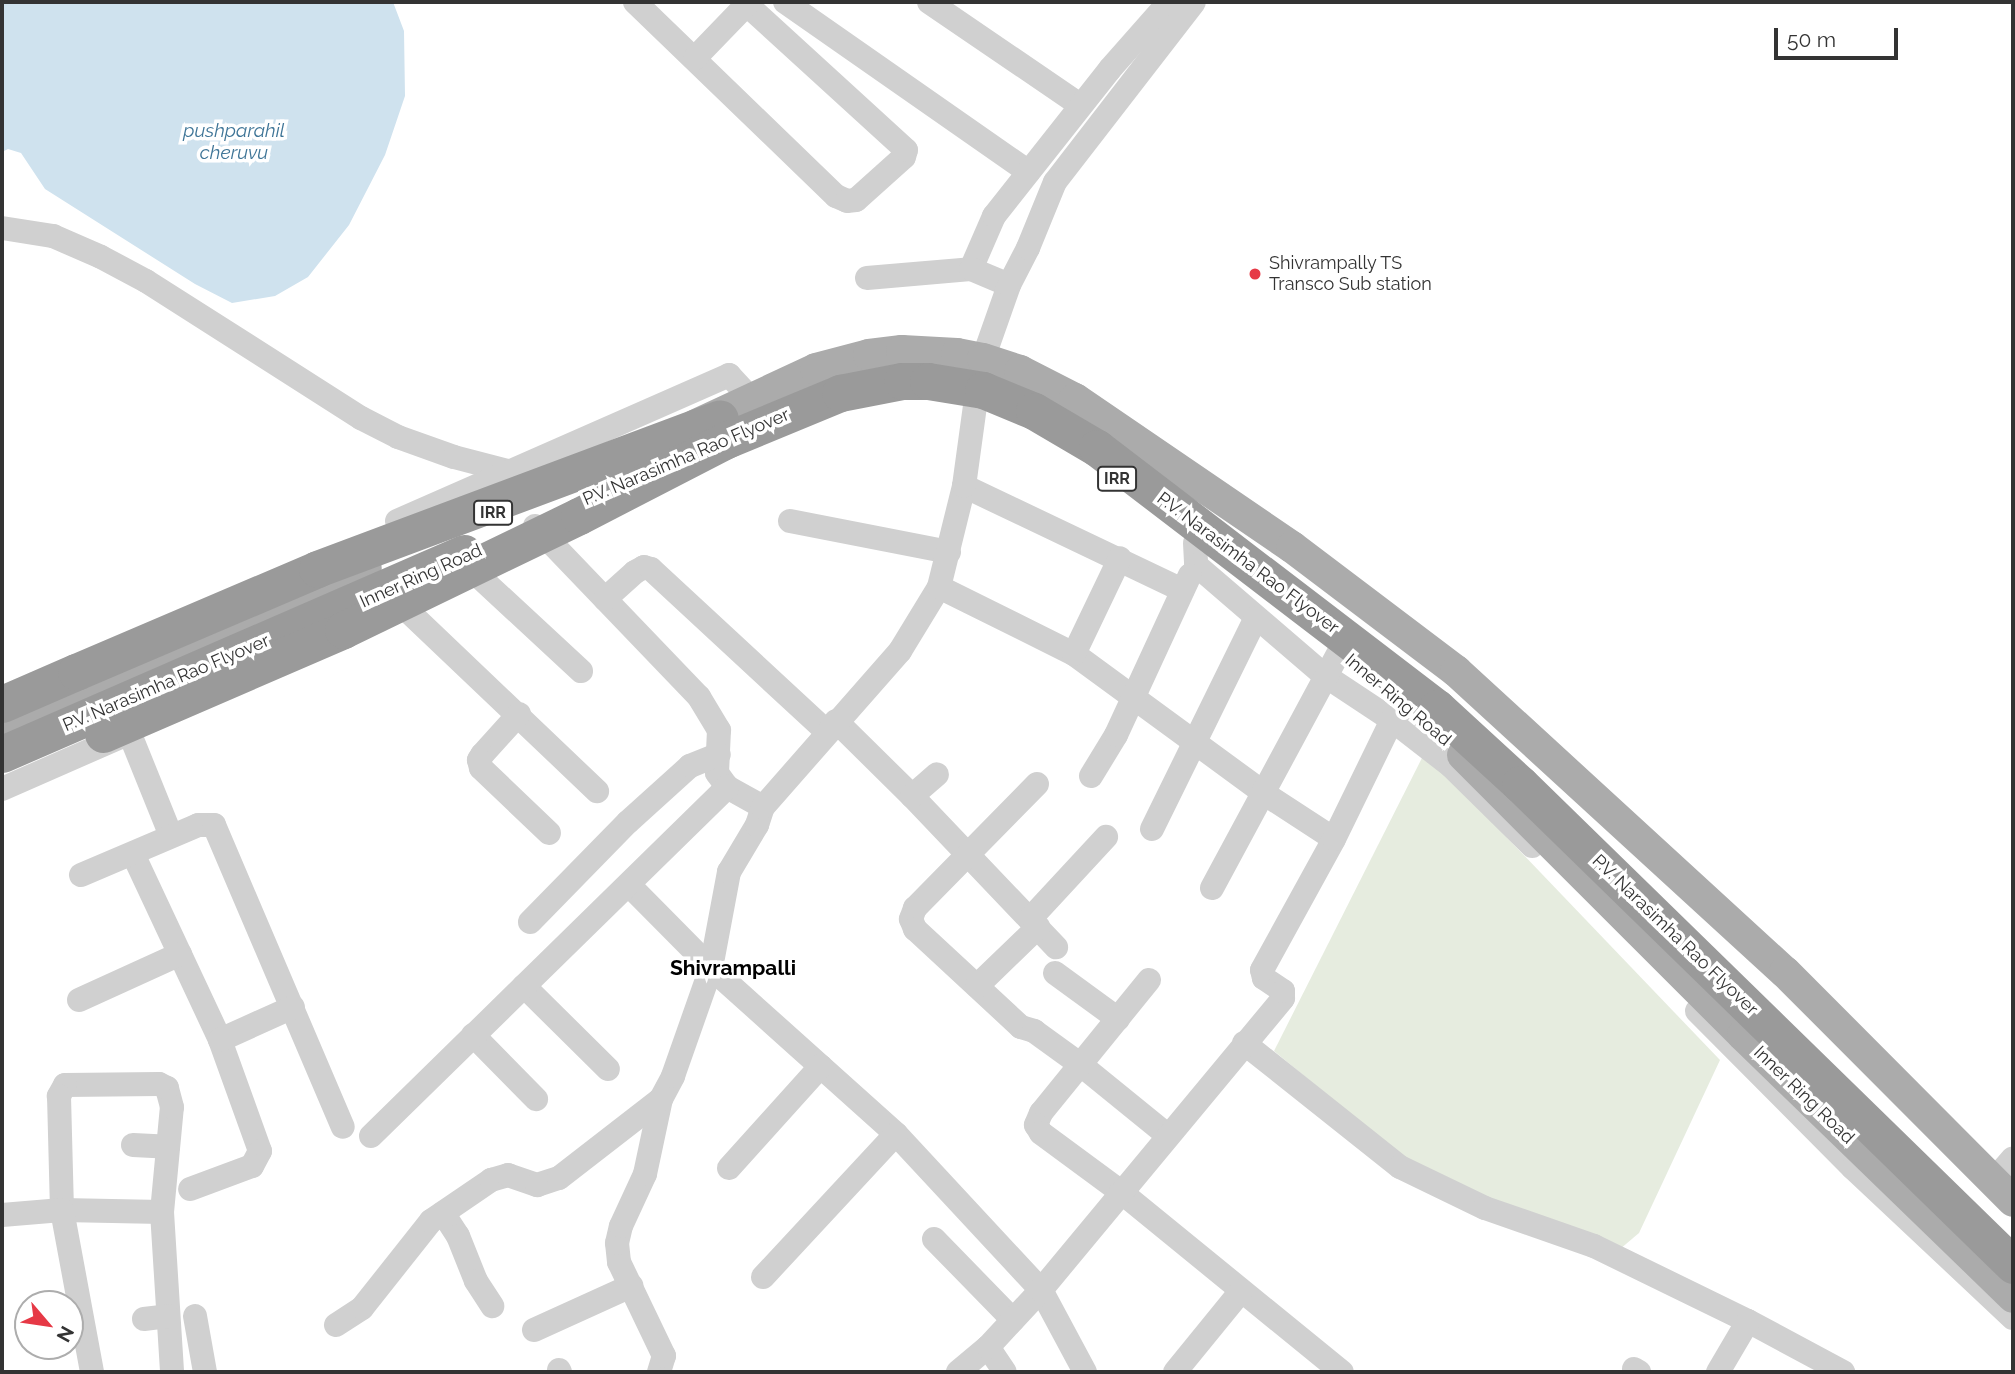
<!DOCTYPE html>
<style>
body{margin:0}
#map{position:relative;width:2015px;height:1374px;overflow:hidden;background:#fff;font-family:Raleway,sans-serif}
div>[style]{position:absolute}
.green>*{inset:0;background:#e6ecdf}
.water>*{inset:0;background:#cfe2ee}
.minor>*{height:24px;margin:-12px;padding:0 12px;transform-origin:12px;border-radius:12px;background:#d0d0d0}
.major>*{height:32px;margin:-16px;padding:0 16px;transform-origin:16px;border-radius:16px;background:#ababab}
.highway>*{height:37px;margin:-18.5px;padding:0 18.5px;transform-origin:18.5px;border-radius:18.5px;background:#9a9a9a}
.highway-bridge>*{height:37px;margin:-18.5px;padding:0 18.5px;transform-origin:18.5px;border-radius:18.5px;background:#9a9a9a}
.dots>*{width:19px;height:19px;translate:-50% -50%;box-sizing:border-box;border:4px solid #fff;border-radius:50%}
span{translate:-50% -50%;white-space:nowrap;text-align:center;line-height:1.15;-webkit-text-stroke:7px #fff;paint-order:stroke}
.shield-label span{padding:2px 5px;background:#fff;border:2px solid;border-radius:5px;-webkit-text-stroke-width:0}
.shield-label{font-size:16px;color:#333;font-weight:700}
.poi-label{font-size:18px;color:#333}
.left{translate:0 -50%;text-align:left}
.street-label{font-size:18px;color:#333}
.water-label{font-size:19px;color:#3f7597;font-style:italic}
.quarter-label{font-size:21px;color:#000;font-weight:700}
.frame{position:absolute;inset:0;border:4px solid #333;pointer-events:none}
.north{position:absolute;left:14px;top:1290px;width:70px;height:70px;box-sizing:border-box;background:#fff;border:2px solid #adadad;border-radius:50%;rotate:119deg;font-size:19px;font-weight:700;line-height:28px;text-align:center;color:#333}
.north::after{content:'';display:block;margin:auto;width:24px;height:32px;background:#e63946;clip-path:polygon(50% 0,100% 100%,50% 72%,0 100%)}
.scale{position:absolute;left:1774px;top:28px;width:124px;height:32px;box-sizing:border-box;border:4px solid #333;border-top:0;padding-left:9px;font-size:21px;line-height:24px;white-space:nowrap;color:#333;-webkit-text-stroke:5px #fff;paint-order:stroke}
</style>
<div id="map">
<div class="green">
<div style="clip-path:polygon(1425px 752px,1720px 1060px,1639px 1233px,1613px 1255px,1434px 1183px,1274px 1051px)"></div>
</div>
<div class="water">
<div style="clip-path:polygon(2px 2px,393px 2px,404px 31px,405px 96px,385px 155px,349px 225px,308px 277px,275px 296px,232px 303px,195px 284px,45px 189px,21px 153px,8px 149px,2px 152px)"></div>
</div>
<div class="minor">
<div style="left:635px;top:2px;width:279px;rotate:44deg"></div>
<div style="left:836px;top:196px;width:12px;rotate:24deg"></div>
<div style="left:847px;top:201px;width:9px;rotate:-6deg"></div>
<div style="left:856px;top:200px;width:64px;rotate:-41.9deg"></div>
<div style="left:904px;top:157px;width:7px;rotate:-74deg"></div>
<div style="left:906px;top:150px;width:219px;rotate:-137.6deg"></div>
<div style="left:785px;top:2px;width:297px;rotate:34.9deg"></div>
<div style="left:929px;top:2px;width:183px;rotate:34.3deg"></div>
<div style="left:695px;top:58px;width:78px;rotate:-46deg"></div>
<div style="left:2px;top:228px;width:52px;rotate:8.9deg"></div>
<div style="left:53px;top:236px;width:52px;rotate:23.6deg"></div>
<div style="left:101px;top:257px;width:51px;rotate:28.1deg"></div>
<div style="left:146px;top:281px;width:255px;rotate:32.5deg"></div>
<div style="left:361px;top:418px;width:42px;rotate:27.2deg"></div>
<div style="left:398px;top:437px;width:59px;rotate:19.7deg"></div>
<div style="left:454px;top:457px;width:59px;rotate:14.7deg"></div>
<div style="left:971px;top:269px;width:58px;rotate:-66.5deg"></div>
<div style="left:994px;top:216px;width:187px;rotate:-51.7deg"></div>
<div style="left:1110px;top:69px;width:89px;rotate:-48.6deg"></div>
<div style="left:867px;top:278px;width:104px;rotate:-4.9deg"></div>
<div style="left:971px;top:269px;width:41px;rotate:22.8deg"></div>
<div style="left:983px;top:359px;width:78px;rotate:-70.6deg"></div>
<div style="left:1009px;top:285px;width:42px;rotate:-62.8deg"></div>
<div style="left:1028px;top:248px;width:71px;rotate:-67.8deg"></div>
<div style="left:1055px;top:182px;width:227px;rotate:-52.3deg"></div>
<div style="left:964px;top:486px;width:242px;rotate:25.5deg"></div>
<div style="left:397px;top:521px;width:363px;rotate:-23.7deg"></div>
<div style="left:729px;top:375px;width:33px;rotate:47deg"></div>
<div style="left:790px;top:521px;width:162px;rotate:11deg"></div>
<div style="left:535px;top:526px;width:237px;rotate:46.2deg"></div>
<div style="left:699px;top:697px;width:39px;rotate:59deg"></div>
<div style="left:719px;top:730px;width:43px;rotate:92.7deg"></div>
<div style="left:717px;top:773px;width:17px;rotate:54deg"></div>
<div style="left:727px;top:787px;width:41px;rotate:29.1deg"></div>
<div style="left:1195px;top:543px;width:22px;rotate:87deg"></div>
<div style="left:1196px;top:565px;width:169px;rotate:40.7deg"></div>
<div style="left:1324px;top:675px;width:82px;rotate:33.5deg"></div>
<div style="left:1392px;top:720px;width:75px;rotate:37.9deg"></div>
<div style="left:1451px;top:766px;width:114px;rotate:44.6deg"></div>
<div style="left:460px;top:559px;width:165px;rotate:42.8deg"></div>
<div style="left:939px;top:587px;width:151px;rotate:26.4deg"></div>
<div style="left:1074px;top:654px;width:237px;rotate:36.2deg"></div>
<div style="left:1265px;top:794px;width:82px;rotate:33.1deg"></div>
<div style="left:390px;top:594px;width:286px;rotate:43.6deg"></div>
<div style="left:605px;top:599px;width:40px;rotate:-42deg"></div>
<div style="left:635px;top:572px;width:10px;rotate:-29deg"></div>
<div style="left:644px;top:567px;width:7px;rotate:16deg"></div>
<div style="left:651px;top:569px;width:240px;rotate:42.8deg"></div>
<div style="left:1074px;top:654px;width:106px;rotate:-64.4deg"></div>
<div style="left:519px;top:714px;width:55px;rotate:132.1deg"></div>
<div style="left:482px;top:755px;width:6px;rotate:121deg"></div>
<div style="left:479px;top:760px;width:8px;rotate:76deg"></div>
<div style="left:481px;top:768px;width:94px;rotate:43.7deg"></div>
<div style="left:123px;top:717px;width:128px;rotate:68deg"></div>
<div style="left:836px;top:721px;width:107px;rotate:44.6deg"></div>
<div style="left:912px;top:796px;width:209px;rotate:46.4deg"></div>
<div style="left:1091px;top:776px;width:48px;rotate:-58.6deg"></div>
<div style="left:1116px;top:735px;width:176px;rotate:-65.2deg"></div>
<div style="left:1037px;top:784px;width:174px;rotate:134.5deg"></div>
<div style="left:915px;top:908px;width:12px;rotate:110deg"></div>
<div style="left:911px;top:919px;width:11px;rotate:68deg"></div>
<div style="left:915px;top:929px;width:144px;rotate:42.8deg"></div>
<div style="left:1021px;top:1027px;width:14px;rotate:17deg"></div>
<div style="left:1034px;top:1031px;width:58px;rotate:35.9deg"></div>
<div style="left:1081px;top:1065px;width:111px;rotate:39.1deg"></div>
<div style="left:2px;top:789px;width:132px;rotate:-23.7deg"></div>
<div style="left:912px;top:796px;width:33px;rotate:-41deg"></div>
<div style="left:1152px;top:829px;width:235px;rotate:-63.8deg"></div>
<div style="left:133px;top:854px;width:205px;rotate:64.9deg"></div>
<div style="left:220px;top:1040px;width:118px;rotate:70.2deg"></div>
<div style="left:260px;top:1151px;width:17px;rotate:118deg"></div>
<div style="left:252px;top:1166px;width:66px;rotate:159.6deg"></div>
<div style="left:81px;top:875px;width:127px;rotate:-23.1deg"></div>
<div style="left:198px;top:825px;width:16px"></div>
<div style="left:214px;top:825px;width:328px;rotate:66.9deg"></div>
<div style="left:629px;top:885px;width:117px;rotate:45.3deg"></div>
<div style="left:711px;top:968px;width:249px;rotate:41.9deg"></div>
<div style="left:896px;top:1134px;width:213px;rotate:47.1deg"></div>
<div style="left:1041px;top:1290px;width:93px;rotate:61.8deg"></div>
<div style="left:1212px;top:888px;width:268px;rotate:-61.7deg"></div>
<div style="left:1030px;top:919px;width:112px;rotate:-47.2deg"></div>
<div style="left:530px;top:922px;width:140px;rotate:-45.6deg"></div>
<div style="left:628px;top:822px;width:84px;rotate:-42.1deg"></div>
<div style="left:690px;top:766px;width:31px;rotate:-22deg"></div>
<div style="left:1055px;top:973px;width:78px;rotate:36.1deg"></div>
<div style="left:1149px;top:980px;width:171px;rotate:129.1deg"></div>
<div style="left:1041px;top:1113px;width:13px;rotate:113deg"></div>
<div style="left:1036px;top:1125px;width:9px;rotate:58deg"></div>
<div style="left:1041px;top:1133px;width:99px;rotate:36.4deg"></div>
<div style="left:1121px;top:1192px;width:285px;rotate:39.2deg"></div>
<div style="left:524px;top:986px;width:118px;rotate:44.7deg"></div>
<div style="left:977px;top:986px;width:85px;rotate:-44deg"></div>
<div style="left:79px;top:1000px;width:111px;rotate:-24.5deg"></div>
<div style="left:1697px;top:1011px;width:221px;rotate:45.2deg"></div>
<div style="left:1853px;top:1168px;width:219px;rotate:43.2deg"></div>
<div style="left:473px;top:1035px;width:90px;rotate:45.5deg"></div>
<div style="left:220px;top:1040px;width:80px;rotate:-24.3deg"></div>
<div style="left:1244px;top:1043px;width:199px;rotate:38.5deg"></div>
<div style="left:1400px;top:1167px;width:94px;rotate:25.8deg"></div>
<div style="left:1485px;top:1208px;width:115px;rotate:19.2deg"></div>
<div style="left:1594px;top:1246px;width:171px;rotate:26deg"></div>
<div style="left:1748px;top:1321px;width:108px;rotate:28.2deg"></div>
<div style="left:371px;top:1136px;width:499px;rotate:-44.4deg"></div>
<div style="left:133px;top:1145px;width:35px;rotate:3deg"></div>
<div style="left:729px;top:1168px;width:137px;rotate:-48deg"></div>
<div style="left:1993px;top:1181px;width:30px;rotate:-49deg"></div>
<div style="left:162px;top:1212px;width:105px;rotate:-84.6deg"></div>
<div style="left:172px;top:1107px;width:20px;rotate:-105deg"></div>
<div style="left:167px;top:1088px;width:9px;rotate:-153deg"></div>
<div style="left:159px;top:1084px;width:94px;rotate:179.4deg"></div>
<div style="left:65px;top:1085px;width:13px;rotate:119deg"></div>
<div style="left:59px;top:1096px;width:114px;rotate:88.5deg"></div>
<div style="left:62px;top:1210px;width:100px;rotate:1.1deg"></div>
<div style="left:162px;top:1212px;width:160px;rotate:86.4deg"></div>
<div style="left:443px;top:1213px;width:27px;rotate:57deg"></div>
<div style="left:458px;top:1236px;width:48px;rotate:68.2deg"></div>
<div style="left:476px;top:1281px;width:30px;rotate:57deg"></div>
<div style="left:2px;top:1215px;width:60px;rotate:-4.8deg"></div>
<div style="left:62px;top:1210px;width:165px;rotate:79.5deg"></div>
<div style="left:934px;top:1239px;width:113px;rotate:45.7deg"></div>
<div style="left:763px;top:1277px;width:195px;rotate:-47.1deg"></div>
<div style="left:195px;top:1316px;width:57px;rotate:79.9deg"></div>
<div style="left:144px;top:1319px;width:24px;rotate:-7deg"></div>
<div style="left:336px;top:1325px;width:31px;rotate:-33deg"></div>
<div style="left:362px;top:1308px;width:111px;rotate:-51.6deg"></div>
<div style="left:431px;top:1221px;width:73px;rotate:-34.3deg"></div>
<div style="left:491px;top:1180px;width:18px;rotate:-16deg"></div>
<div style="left:508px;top:1175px;width:31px;rotate:19deg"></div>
<div style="left:537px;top:1185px;width:23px;rotate:-18deg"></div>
<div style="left:559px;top:1178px;width:129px;rotate:-37.8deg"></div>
<div style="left:534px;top:1330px;width:107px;rotate:-24.4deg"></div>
<div style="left:988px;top:1347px;width:30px;rotate:56deg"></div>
<div style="left:1634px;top:1369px;width:6px;rotate:31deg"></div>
<div style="left:559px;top:1370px;width:2px;rotate:63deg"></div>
<div style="left:659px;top:1372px;width:17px;rotate:-73deg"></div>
<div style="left:664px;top:1356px;width:104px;rotate:-115.6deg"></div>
<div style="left:619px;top:1262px;width:19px;rotate:-96deg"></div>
<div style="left:617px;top:1243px;width:17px;rotate:-77deg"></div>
<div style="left:621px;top:1226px;width:57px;rotate:-65.2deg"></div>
<div style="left:645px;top:1174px;width:77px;rotate:-78deg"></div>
<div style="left:661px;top:1099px;width:26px;rotate:-62deg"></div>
<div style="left:673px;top:1076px;width:114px;rotate:-70.6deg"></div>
<div style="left:711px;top:968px;width:98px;rotate:-79.4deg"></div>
<div style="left:729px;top:872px;width:55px;rotate:-59.2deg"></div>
<div style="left:757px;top:825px;width:19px;rotate:-72deg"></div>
<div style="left:763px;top:807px;width:208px;rotate:-48.7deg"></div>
<div style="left:900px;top:651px;width:75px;rotate:-58.6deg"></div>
<div style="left:939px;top:587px;width:104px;rotate:-76.1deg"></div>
<div style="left:964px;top:486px;width:89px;rotate:-82.2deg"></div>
<div style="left:958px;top:1372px;width:39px;rotate:-40deg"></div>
<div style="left:988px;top:1347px;width:78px;rotate:-47.1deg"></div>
<div style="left:1041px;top:1290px;width:379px;rotate:-50.3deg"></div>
<div style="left:1283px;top:998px;width:7px;rotate:-90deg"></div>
<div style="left:1283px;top:991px;width:23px;rotate:-146deg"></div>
<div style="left:1264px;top:978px;width:8px;rotate:-104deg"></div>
<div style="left:1262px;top:970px;width:149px;rotate:-61.2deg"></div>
<div style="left:1334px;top:839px;width:132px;rotate:-64deg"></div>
<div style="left:1175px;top:1372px;width:104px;rotate:-50.8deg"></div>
<div style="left:1718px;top:1372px;width:59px;rotate:-59.5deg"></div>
</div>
<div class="major">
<div style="left:696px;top:425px;width:132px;rotate:-25deg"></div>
<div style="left:816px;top:369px;width:55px;rotate:-14.8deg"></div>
<div style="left:869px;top:355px;width:33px;rotate:-7deg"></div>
<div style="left:902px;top:351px;width:55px;rotate:3.1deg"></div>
<div style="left:957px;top:354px;width:26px;rotate:11deg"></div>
<div style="left:983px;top:359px;width:39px;rotate:18deg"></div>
<div style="left:1020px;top:371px;width:62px;rotate:27deg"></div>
<div style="left:1075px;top:399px;width:263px;rotate:34.3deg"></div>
<div style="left:1292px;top:547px;width:206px;rotate:37.1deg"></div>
<div style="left:1456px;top:671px;width:446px;rotate:42.5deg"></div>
<div style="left:1785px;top:972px;width:323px;rotate:45.1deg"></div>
<div style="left:2px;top:725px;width:396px;rotate:-23.3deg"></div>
<div style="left:1463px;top:755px;width:396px;rotate:45deg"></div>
<div style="left:1743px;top:1035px;width:376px;rotate:44.1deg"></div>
</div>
<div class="highway">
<div style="left:700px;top:451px;width:152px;rotate:-22.5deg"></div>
<div style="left:840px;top:393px;width:63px;rotate:-11deg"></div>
<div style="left:902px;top:381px;width:26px"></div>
<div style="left:928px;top:381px;width:56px;rotate:9.3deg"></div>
<div style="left:983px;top:390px;width:55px;rotate:22.4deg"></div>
<div style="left:1034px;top:411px;width:73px;rotate:30.4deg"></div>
<div style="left:1097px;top:448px;width:428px;rotate:37.4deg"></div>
<div style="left:1437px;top:708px;width:113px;rotate:42.5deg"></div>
<div style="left:1520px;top:784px;width:689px;rotate:44.29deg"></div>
<div style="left:2px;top:704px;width:81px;rotate:-23.4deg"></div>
<div style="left:2px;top:754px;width:504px;rotate:-23.51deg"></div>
</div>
<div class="highway-bridge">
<div style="left:76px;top:672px;width:262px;rotate:-23.1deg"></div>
<div style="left:317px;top:569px;width:430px;rotate:-20.5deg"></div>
<div style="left:103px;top:734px;width:262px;rotate:-23.4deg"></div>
<div style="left:343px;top:630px;width:262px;rotate:-25.8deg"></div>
<div style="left:579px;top:516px;width:170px;rotate:-27.3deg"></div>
</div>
<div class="dots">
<div style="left:1255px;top:274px;background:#e63946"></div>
</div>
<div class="shield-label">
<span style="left:1117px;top:479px">IRR</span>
<span style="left:493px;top:513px">IRR</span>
</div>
<div class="poi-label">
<span class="left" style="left:1269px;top:274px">Shivrampally TS<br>Transco Sub station</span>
</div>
<div class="street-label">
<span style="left:686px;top:457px;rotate:-23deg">P.V. Narasimha Rao Flyover</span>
<span style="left:1248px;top:563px;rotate:37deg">P.V. Narasimha Rao Flyover</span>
<span style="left:421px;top:576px;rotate:-24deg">Inner Ring Road</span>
<span style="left:166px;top:683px;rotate:-23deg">P.V. Narasimha Rao Flyover</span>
<span style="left:1398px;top:700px;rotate:40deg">Inner Ring Road</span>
<span style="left:1675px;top:935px;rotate:44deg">P.V. Narasimha Rao Flyover</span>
<span style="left:1804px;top:1095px;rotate:44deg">Inner Ring Road</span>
</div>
<div class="water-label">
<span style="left:234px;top:142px">pushparahil<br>cheruvu</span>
</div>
<div class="quarter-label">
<span style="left:733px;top:968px">Shivrampalli</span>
</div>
<div class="frame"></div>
<div class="north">N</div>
<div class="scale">50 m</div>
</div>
